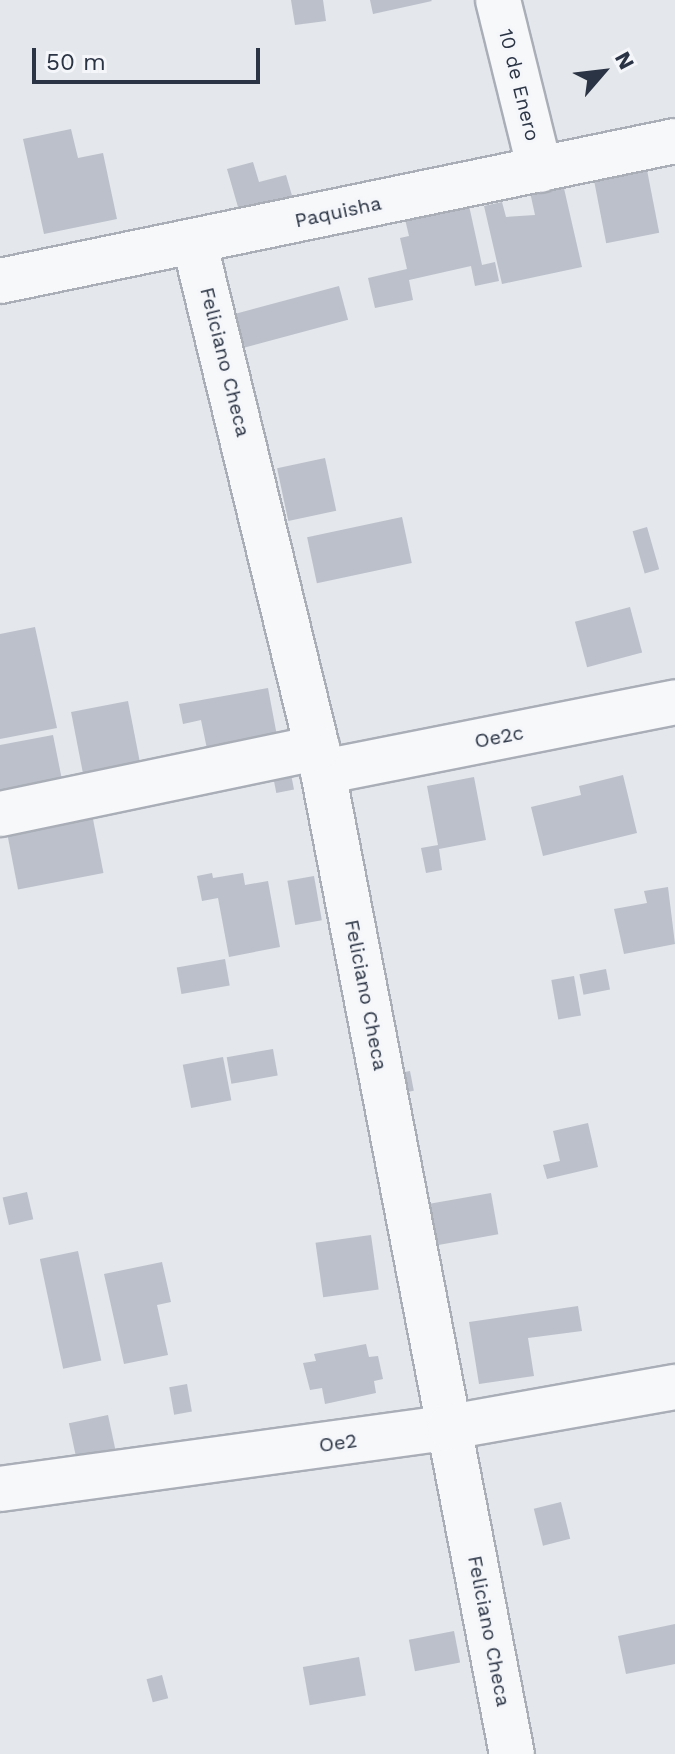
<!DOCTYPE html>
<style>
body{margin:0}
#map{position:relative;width:675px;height:1754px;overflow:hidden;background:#e4e7ec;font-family:"Work Sans",sans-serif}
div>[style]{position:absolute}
.building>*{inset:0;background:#bbc0ca;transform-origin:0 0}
.roads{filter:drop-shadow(2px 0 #a9aeb7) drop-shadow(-2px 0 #a9aeb7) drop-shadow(0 2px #a9aeb7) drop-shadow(0 -2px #a9aeb7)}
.minor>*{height:44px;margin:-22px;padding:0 22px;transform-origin:22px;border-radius:22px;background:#f7f8fa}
span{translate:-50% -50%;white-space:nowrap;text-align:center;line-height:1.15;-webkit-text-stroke:6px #f4f6f9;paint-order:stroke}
.street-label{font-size:20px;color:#2b3445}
.north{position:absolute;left:563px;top:32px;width:80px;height:80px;-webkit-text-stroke:6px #f4f6f9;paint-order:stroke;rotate:62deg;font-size:22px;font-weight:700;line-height:32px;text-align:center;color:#2b3445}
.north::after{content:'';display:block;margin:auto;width:28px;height:36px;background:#2b3445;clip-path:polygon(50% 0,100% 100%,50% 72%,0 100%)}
.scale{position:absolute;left:32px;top:48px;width:228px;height:36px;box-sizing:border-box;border:4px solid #2b3445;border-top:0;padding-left:10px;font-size:24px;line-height:28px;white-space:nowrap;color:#2b3445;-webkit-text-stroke:6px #f4f6f9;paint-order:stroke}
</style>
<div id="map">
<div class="building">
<div style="clip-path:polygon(291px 0,323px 0,326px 21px,295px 25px)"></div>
<div style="clip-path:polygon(370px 0,431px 0,432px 1px,373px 14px)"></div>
<div style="clip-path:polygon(71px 129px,78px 158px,103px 153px,117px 219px,44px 234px,23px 139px)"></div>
<div style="clip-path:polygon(253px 162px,259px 182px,286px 175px,293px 199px,240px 214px,227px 169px)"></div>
<div style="left:647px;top:170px;width:64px;height:54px;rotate:79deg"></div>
<div style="clip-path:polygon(563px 184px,582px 267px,502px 284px,484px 206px,502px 202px,506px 217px,535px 215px,530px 192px)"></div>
<div style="clip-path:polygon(468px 201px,482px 265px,495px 262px,499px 281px,475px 286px,471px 266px,409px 280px,413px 300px,375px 308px,368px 278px,407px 269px,400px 238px,409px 236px,404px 215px)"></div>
<div style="left:339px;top:286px;width:35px;height:107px;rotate:75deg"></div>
<div style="left:325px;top:458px;width:54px;height:49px;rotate:78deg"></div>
<div style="left:402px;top:517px;width:47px;height:97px;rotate:78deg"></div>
<div style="left:647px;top:527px;width:44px;height:15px;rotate:74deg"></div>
<div style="left:630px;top:607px;width:47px;height:57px;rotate:75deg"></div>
<div style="clip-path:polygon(35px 627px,57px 728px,0 739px,0 634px)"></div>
<div style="clip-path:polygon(268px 688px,277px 736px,207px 749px,201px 720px,183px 724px,179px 704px)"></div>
<div style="left:128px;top:701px;width:79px;height:58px;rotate:79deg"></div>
<div style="clip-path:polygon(53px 735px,63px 785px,0 797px,0 745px)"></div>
<div style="left:290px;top:769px;width:21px;height:18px;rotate:79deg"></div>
<div style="clip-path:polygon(623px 775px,637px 833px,543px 856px,531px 807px,581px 795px,579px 786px)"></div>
<div style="clip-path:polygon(474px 777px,486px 840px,439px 849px,442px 870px,426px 873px,421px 848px,438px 845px,427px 786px)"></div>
<div style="left:92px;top:814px;width:60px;height:87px;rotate:79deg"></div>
<div style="clip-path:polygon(212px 873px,213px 878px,243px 873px,245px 885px,268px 881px,280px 947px,229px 957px,218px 898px,202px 901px,197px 876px)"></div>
<div style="left:314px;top:876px;width:45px;height:27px;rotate:80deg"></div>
<div style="clip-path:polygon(668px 887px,675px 944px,624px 954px,614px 909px,647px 903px,644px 891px)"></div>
<div style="left:225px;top:959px;width:27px;height:49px;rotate:80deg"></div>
<div style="left:606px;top:969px;width:21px;height:27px;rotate:79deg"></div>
<div style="left:574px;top:976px;width:40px;height:23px;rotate:80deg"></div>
<div style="left:273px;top:1049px;width:27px;height:47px;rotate:80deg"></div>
<div style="left:223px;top:1057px;width:44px;height:41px;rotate:79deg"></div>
<div style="left:410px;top:1071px;width:20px;height:15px;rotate:79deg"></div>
<div style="clip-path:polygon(588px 1123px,598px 1167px,547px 1179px,543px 1165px,560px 1161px,553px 1131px)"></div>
<div style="left:27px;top:1192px;width:28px;height:25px;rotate:77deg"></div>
<div style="left:491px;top:1193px;width:42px;height:68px;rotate:80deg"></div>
<div style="left:371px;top:1235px;width:55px;height:56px;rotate:82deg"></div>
<div style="left:78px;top:1251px;width:112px;height:39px;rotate:78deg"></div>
<div style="clip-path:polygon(162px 1262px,171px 1302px,157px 1305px,168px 1355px,124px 1364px,104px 1274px)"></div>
<div style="clip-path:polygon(578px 1306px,582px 1331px,528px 1338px,534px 1376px,479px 1384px,469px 1322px)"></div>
<div style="clip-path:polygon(366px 1344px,369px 1357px,378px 1356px,383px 1379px,374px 1381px,376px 1393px,325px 1404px,322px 1388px,310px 1390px,303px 1363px,316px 1361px,314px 1354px)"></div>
<div style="left:187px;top:1384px;width:28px;height:18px;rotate:80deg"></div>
<div style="left:108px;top:1415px;width:45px;height:40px;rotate:78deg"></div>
<div style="left:561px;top:1502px;width:38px;height:28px;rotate:76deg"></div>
<div style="clip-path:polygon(675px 1624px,675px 1664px,626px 1674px,618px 1636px)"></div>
<div style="left:454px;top:1631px;width:32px;height:46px;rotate:79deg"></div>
<div style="left:359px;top:1657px;width:39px;height:57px;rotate:80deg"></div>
<div style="left:162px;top:1675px;width:24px;height:16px;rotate:75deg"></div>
</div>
<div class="roads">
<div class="minor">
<div style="left:498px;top:0;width:175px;rotate:76.1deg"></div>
<div style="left:194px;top:241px;width:546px;rotate:76.35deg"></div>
<div style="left:323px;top:772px;width:1000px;rotate:79.11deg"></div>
<div style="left:0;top:281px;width:689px;rotate:-11.72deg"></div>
<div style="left:323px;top:772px;width:359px;rotate:-11.2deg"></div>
<div style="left:0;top:814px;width:324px;rotate:-11.8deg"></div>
<div style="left:0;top:1489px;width:454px;rotate:-7.8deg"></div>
<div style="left:450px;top:1427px;width:229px;rotate:-10.1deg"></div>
</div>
</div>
<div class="street-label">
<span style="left:519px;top:85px;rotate:76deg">10 de Enero</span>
<span style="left:338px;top:212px;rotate:-12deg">Paquisha</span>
<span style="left:225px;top:362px;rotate:76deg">Feliciano Checa</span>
<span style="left:499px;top:737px;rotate:-11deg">Oe2c</span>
<span style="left:366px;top:995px;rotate:79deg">Feliciano Checa</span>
<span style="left:338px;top:1443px;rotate:-8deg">Oe2</span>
<span style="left:489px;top:1631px;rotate:79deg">Feliciano Checa</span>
</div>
<div class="north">N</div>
<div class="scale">50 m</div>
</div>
